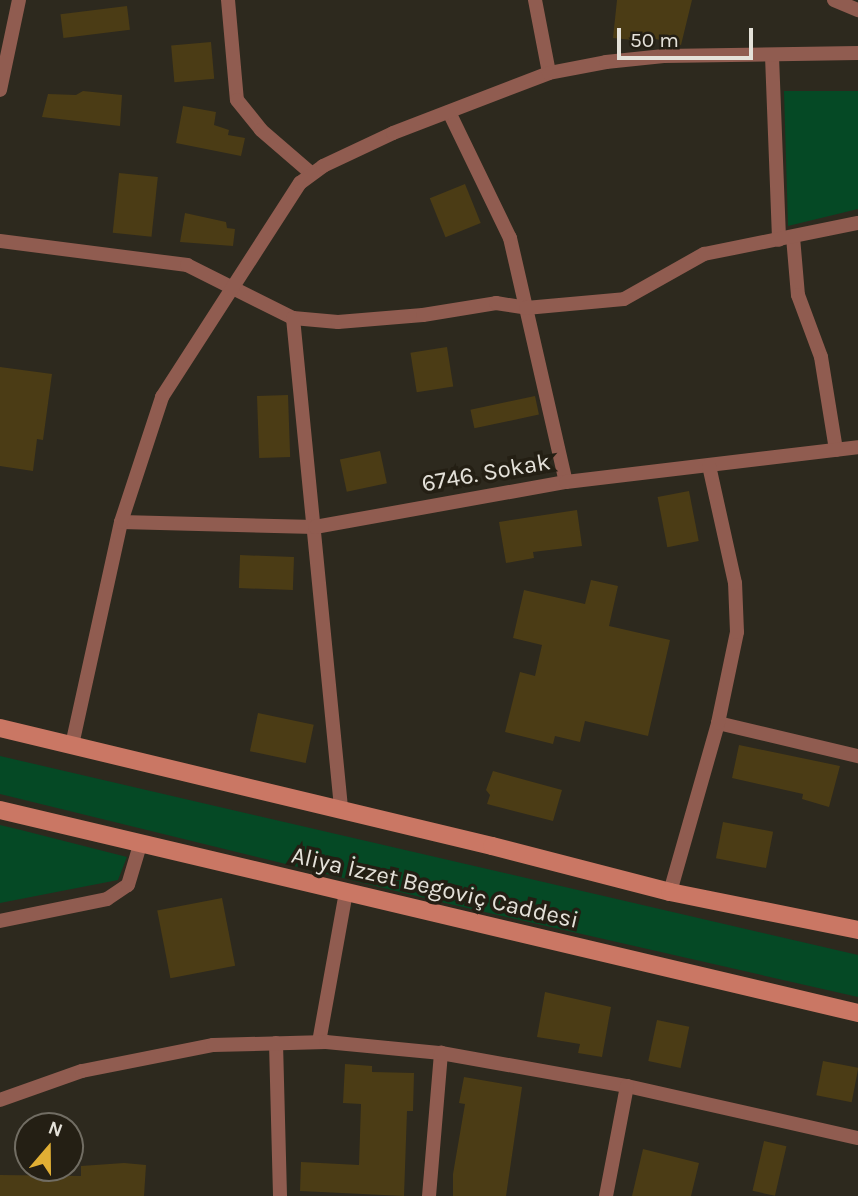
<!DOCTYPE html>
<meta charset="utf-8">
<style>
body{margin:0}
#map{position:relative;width:858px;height:1196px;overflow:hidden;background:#2d291e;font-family:Karla,sans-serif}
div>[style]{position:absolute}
.green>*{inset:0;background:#054925}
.building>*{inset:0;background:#4b3c15;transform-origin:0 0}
.street>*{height:14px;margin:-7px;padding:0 7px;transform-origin:7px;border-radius:7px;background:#905c50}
.secondary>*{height:18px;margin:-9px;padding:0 9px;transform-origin:9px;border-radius:9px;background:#ca7764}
span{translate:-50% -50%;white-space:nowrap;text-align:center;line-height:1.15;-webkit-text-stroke:7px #241f14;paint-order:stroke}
.street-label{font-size:24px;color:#e4e1d9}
.north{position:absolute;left:14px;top:1112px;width:70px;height:70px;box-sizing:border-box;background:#241f14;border:2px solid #716d63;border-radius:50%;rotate:20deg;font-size:19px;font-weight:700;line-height:28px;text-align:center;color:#e4e1d9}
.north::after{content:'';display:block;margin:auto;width:24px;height:32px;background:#e1af34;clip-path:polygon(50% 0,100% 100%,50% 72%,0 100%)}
.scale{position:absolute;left:617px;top:28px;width:136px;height:32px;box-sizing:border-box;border:4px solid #e4e1d9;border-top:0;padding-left:9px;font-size:21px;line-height:24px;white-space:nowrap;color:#e4e1d9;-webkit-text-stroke:5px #241f14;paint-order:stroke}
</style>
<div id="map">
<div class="green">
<div style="clip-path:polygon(784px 91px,858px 91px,858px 209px,788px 226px)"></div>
<div style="clip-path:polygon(0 756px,858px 955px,858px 997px,441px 902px,0 794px)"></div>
<div style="clip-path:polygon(0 825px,21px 830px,127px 857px,118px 880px,0 903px)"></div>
</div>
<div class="building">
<div style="clip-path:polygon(617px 0,692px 0,681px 45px,643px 36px,643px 41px,613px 38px)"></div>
<div style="left:127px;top:6px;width:24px;height:67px;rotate:83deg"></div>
<div style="left:211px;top:42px;width:37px;height:40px;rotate:85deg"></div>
<div style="clip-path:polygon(83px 91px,122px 95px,120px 126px,42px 117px,48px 94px,76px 95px)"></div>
<div style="clip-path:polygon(183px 106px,216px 112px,214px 125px,229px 130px,228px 135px,245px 138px,241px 156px,176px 143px)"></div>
<div style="left:119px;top:173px;width:39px;height:60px;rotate:6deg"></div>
<div style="left:465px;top:184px;width:42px;height:38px;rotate:68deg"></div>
<div style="clip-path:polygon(185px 213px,226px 222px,227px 228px,235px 229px,233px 246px,180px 242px)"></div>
<div style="left:447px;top:347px;width:40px;height:37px;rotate:81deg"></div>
<div style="clip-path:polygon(0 367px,52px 374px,43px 440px,37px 439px,33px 471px,0 466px)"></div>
<div style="left:288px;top:395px;width:62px;height:31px;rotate:88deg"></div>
<div style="left:535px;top:396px;width:19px;height:66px;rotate:78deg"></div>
<div style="left:380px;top:451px;width:33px;height:41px;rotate:78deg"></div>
<div style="left:689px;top:491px;width:51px;height:32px;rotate:79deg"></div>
<div style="clip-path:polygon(577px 510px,582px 546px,533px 552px,534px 558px,506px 563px,499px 522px)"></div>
<div style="left:294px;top:557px;width:33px;height:54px;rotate:92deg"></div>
<div style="clip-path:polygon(591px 580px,618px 586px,609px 626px,670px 640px,648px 736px,585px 721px,580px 742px,555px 736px,553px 744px,505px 732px,520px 672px,535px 676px,542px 645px,513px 638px,524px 590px,585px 604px)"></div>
<div style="left:258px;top:713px;width:57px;height:39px;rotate:12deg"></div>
<div style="clip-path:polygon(739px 745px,840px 766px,829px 807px,802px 799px,803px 794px,732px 778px)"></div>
<div style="clip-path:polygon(493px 771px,562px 790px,553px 821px,487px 804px,490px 795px,486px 790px)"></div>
<div style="left:723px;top:822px;width:51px;height:37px;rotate:11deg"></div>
<div style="left:222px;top:898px;width:69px;height:66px;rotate:79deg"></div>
<div style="clip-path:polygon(545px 992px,611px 1007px,602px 1057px,578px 1053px,580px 1044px,537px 1037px)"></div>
<div style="left:657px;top:1020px;width:33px;height:42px;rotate:12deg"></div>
<div style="left:823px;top:1061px;width:36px;height:35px;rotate:11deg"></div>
<div style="clip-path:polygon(345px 1064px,372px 1066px,372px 1072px,414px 1073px,413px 1111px,407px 1111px,404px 1196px,300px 1191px,301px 1162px,359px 1165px,361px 1104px,343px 1103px)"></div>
<div style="clip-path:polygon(464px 1077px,522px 1087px,506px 1196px,453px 1196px,453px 1174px,465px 1104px,459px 1103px)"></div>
<div style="left:764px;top:1141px;width:23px;height:51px;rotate:13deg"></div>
<div style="clip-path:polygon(643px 1149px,699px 1163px,691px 1196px,632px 1196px)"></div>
<div style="clip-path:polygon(124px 1163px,146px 1165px,144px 1196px,0 1196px,0 1175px,81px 1176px,81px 1166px)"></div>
</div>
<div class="street">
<div style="left:228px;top:0;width:100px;rotate:84.9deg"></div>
<div style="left:237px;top:100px;width:38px;rotate:51deg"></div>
<div style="left:261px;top:130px;width:67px;rotate:40.8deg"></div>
<div style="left:535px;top:0;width:74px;rotate:79.1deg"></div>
<div style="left:834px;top:0;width:26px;rotate:23deg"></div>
<div style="left:772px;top:56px;width:184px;rotate:87.8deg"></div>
<div style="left:0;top:90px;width:92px;rotate:-78.1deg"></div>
<div style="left:449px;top:112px;width:140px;rotate:64.2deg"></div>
<div style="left:510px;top:238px;width:250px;rotate:77.1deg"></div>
<div style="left:793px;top:237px;width:58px;rotate:85.1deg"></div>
<div style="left:798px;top:295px;width:66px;rotate:69.6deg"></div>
<div style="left:821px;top:357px;width:94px;rotate:80.8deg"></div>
<div style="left:0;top:241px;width:189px;rotate:7.3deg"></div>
<div style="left:187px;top:265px;width:119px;rotate:26.6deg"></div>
<div style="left:293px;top:318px;width:45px;rotate:5.1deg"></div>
<div style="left:338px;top:322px;width:85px;rotate:-4.7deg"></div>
<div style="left:423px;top:315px;width:74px;rotate:-9.3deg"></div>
<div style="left:496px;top:303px;width:30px;rotate:9deg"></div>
<div style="left:526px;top:308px;width:98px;rotate:-5.2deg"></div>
<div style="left:624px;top:299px;width:92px;rotate:-29.4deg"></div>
<div style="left:704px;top:254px;width:157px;rotate:-11.4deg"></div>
<div style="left:293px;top:318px;width:494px;rotate:84.4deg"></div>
<div style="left:121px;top:522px;width:194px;rotate:1.5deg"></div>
<div style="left:315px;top:527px;width:255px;rotate:-10.2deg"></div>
<div style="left:566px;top:482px;width:294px;rotate:-6.8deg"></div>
<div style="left:718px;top:723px;width:144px;rotate:13.3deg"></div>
<div style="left:72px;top:745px;width:228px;rotate:-77.6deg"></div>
<div style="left:121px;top:522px;width:132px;rotate:-71.8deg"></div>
<div style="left:162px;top:397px;width:255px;rotate:-57.2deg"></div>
<div style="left:300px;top:183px;width:29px;rotate:-36deg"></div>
<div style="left:323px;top:166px;width:77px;rotate:-25.2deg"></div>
<div style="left:393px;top:133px;width:167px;rotate:-21deg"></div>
<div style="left:549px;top:73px;width:58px;rotate:-10.9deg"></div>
<div style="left:606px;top:62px;width:58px;rotate:-5.9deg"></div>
<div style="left:664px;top:56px;width:194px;rotate:-0.9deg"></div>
<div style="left:670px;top:892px;width:176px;rotate:-74.1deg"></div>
<div style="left:718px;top:723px;width:93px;rotate:-78.2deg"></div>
<div style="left:737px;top:632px;width:49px;rotate:-92.3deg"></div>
<div style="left:735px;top:583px;width:120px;rotate:-102.5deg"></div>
<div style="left:0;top:921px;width:109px;rotate:-11.6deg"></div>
<div style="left:107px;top:899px;width:25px;rotate:-34deg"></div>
<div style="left:128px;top:885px;width:42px;rotate:-73.3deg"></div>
<div style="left:319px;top:1042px;width:152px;rotate:-79.8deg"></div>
<div style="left:276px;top:1043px;width:153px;rotate:88.5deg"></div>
<div style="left:0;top:1100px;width:87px;rotate:-19.5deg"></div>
<div style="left:82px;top:1071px;width:134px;rotate:-11.2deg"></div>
<div style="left:213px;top:1045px;width:113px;rotate:-1.5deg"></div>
<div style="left:326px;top:1042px;width:116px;rotate:5.5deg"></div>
<div style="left:429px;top:1196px;width:144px;rotate:-85.2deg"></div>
<div style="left:441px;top:1053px;width:189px;rotate:10.1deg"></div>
<div style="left:627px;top:1086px;width:237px;rotate:12.7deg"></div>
<div style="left:606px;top:1196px;width:112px;rotate:-79.2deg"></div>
</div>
<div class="secondary">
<div style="left:0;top:728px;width:506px;rotate:13.49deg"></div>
<div style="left:492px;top:846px;width:184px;rotate:14.5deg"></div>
<div style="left:670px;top:892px;width:192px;rotate:11.4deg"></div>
<div style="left:0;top:810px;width:882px;rotate:13.31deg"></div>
</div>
<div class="street-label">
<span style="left:486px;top:473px;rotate:-10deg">6746. Sokak</span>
<span style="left:435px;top:888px;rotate:13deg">Aliya İzzet Begoviç Caddesi</span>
</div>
<div class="north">N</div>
<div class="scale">50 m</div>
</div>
